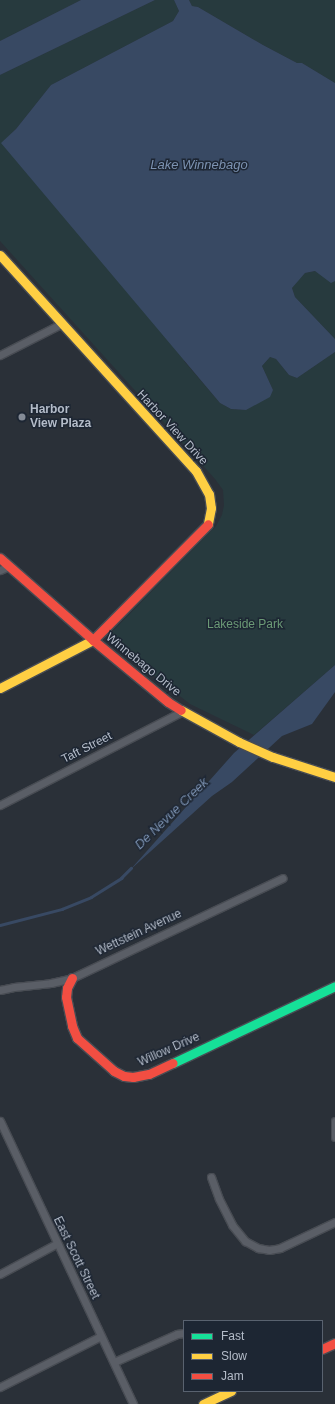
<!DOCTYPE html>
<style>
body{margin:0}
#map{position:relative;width:335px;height:1404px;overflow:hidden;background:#2a3038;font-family:Helvetica,sans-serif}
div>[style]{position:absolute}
.green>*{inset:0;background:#273a3e}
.water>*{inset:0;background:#384963}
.stream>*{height:2.5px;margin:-1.25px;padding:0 1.25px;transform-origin:1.25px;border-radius:1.25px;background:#384963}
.roads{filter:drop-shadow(1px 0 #484c53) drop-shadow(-1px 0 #484c53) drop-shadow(0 1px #484c53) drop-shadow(0 -1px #484c53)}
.street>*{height:7px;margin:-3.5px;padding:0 3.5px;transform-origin:3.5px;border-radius:3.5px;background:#5a5e66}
.fast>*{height:9px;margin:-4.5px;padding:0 4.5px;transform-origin:4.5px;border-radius:4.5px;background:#16e098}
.slow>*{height:9px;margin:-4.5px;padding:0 4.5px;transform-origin:4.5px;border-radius:4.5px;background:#ffcf43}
.jam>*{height:9px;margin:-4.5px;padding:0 4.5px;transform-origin:4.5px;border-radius:4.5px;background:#f24e42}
.dots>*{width:11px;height:11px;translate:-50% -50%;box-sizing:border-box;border:2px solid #1d2633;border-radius:50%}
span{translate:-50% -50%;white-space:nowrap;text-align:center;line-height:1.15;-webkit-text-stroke:3px #1d2633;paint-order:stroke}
.poi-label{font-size:12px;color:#b4bcc9;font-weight:700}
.left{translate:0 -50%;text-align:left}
.street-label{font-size:12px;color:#b4bcc9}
.park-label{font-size:12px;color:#6b9a76}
.water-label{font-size:13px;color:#7c92b1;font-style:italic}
.legend{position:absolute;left:183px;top:1320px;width:140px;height:72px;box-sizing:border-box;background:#1d2633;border:1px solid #59626f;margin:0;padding:5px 7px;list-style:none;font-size:12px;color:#b4bcc9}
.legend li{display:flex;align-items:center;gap:8px;height:20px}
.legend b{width:20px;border:1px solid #59626f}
</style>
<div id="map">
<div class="green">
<div style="clip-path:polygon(0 0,81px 0,0 41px)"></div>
<div style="clip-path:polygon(155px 0,174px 0,179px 11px,173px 21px,51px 85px,16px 129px,2px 143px,185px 360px,184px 361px,220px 403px,231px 409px,246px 410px,273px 390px,262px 366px,270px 357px,276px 359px,289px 375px,297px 378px,335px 352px,335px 665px,254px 735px,190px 704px,106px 638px,216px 526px,222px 515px,224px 505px,223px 490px,215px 479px,0 241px,0 75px)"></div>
<div style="clip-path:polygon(189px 0,335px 0,335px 83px,302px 63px,297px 63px,263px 45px,198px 7px,192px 6px)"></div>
<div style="clip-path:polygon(315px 271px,335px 281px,335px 339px,295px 297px,292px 288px,298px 280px,305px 273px)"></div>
</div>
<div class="water">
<div style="clip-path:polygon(81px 0,155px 0,0 75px,0 41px)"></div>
<div style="clip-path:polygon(174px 0,189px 0,192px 6px,198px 7px,263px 45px,297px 63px,302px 63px,335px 83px,335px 281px,331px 283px,315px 271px,305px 273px,292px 288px,295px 297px,335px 339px,335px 352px,297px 378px,289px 375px,276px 359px,270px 357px,262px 366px,273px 390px,270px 397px,246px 410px,231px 409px,220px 403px,1px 143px,16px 129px,51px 85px,173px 21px,179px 11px)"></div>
<div style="clip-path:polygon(335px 665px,335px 692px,312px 724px,282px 736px,232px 782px,212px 796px,130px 870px,234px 753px)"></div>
</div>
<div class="stream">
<div style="left:0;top:925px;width:64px;rotate:-14.5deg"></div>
<div style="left:62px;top:909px;width:31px;rotate:-22deg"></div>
<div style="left:91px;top:897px;width:36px;rotate:-32deg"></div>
<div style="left:121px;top:878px;width:14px;rotate:-45deg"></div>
</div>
<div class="roads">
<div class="street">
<div style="left:0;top:355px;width:68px;rotate:-26.9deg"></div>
<div style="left:0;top:570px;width:10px;rotate:-24deg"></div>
<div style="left:0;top:805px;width:206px;rotate:-27.2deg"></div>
<div style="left:0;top:990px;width:14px;rotate:-12deg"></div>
<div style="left:14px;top:987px;width:37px;rotate:-6deg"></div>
<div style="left:51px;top:983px;width:22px;rotate:-13deg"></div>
<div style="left:72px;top:978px;width:233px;rotate:-25.4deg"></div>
<div style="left:0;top:1121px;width:313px;rotate:64.8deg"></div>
<div style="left:335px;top:1121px;width:16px;rotate:90deg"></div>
<div style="left:211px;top:1177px;width:23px;rotate:70deg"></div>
<div style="left:219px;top:1199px;width:29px;rotate:63deg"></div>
<div style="left:232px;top:1225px;width:21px;rotate:51deg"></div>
<div style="left:245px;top:1241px;width:15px;rotate:28deg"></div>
<div style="left:258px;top:1248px;width:11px;rotate:10deg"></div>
<div style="left:269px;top:1250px;width:11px;rotate:-10deg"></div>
<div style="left:280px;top:1248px;width:61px;rotate:-25.3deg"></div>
<div style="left:0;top:1274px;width:64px;rotate:-28.2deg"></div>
<div style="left:114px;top:1362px;width:69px;rotate:-24deg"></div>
<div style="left:177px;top:1334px;width:7px;rotate:-8deg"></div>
<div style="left:0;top:1387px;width:113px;rotate:-26.8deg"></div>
</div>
<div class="fast">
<div style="left:173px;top:1063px;width:179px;rotate:-25.4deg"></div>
</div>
<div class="slow">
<div style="left:0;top:255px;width:292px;rotate:47.8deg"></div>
<div style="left:196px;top:471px;width:26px;rotate:61deg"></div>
<div style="left:209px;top:494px;width:14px;rotate:82deg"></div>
<div style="left:211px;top:508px;width:16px;rotate:101deg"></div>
<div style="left:0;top:688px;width:105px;rotate:-27.3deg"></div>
<div style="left:181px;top:710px;width:66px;rotate:28.9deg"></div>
<div style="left:239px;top:742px;width:37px;rotate:24deg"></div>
<div style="left:273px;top:757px;width:65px;rotate:17.9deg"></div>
<div style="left:203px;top:1404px;width:31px;rotate:-25deg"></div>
</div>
<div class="jam">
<div style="left:0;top:558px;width:124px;rotate:41.4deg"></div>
<div style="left:93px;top:640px;width:97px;rotate:39.6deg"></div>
<div style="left:168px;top:702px;width:15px;rotate:32deg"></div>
<div style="left:93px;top:640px;width:163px;rotate:-45.2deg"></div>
<div style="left:72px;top:978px;width:11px;rotate:117deg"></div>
<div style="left:67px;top:988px;width:9px;rotate:96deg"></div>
<div style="left:66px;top:997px;width:30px;rotate:78deg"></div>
<div style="left:72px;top:1026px;width:13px;rotate:67deg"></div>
<div style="left:77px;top:1038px;width:50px;rotate:41.7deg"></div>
<div style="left:114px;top:1071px;width:11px;rotate:27deg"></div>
<div style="left:124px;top:1076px;width:9px;rotate:6deg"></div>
<div style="left:133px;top:1077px;width:16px;rotate:-11deg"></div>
<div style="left:149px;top:1074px;width:26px;rotate:-25deg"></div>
<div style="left:322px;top:1349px;width:14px;rotate:-25deg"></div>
</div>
</div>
<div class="dots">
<div style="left:22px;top:417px;background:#848b96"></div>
</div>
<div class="poi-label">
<span class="left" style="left:30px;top:417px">Harbor<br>View Plaza</span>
</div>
<div class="street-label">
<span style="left:172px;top:428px;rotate:47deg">Harbor View Drive</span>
<span style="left:143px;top:665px;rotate:39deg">Winnebago Drive</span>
<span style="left:87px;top:748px;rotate:-27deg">Taft Street</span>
<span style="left:139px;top:933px;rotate:-25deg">Wettstein Avenue</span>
<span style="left:169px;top:1050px;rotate:-24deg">Willow Drive</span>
<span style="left:76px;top:1258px;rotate:64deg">East Scott Street</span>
</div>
<div class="park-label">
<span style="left:245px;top:625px">Lakeside Park</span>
</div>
<div class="water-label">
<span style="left:199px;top:165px">Lake Winnebago</span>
<span style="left:172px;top:814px;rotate:-44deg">De Nevue Creek</span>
</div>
<ul class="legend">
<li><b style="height:5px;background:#16e098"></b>Fast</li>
<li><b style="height:5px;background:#ffcf43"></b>Slow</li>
<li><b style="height:5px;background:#f24e42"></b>Jam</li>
</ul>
</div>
